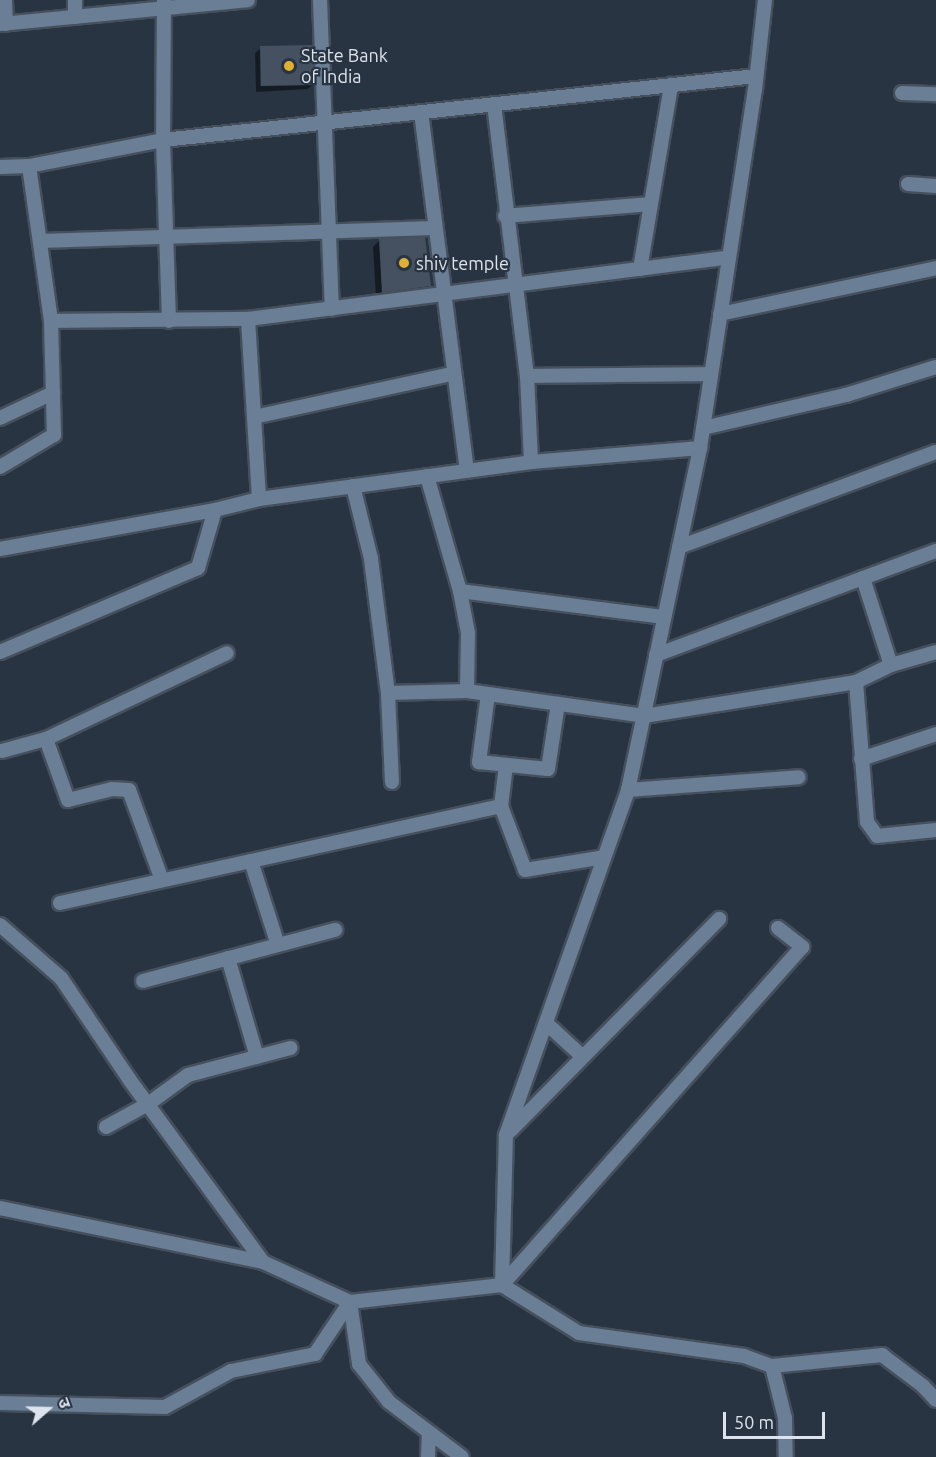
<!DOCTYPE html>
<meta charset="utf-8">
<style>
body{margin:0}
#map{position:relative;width:936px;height:1457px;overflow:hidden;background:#293442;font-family:Ubuntu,"Noto Sans Devanagari",sans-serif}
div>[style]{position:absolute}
.shadow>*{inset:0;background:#0007}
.building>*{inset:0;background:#455160;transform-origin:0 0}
.roads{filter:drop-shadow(2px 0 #46505d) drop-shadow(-2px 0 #46505d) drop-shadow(0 2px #46505d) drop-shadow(0 -2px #46505d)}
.minor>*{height:14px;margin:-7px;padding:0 7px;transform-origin:7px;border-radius:7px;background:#6a7e96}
.dots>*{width:16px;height:16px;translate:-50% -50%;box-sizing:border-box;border:3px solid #293442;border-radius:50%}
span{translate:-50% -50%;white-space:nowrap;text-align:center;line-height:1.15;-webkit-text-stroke:4.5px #293442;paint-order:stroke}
.poi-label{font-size:18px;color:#dce3ec}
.left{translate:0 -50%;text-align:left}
.north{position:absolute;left:18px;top:1379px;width:60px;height:60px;-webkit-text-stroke:4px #293442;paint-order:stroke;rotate:70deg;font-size:16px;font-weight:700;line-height:24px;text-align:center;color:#dce3ec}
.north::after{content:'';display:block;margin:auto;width:21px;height:27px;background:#dce3ec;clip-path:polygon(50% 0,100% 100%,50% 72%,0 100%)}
.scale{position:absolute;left:723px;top:1412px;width:102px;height:27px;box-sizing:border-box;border:3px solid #dce3ec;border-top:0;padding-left:8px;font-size:18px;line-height:21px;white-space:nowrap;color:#dce3ec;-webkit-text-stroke:4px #293442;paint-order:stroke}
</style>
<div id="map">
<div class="shadow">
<div style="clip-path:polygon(260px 49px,313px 84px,308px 89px,256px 92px,255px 53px)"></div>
<div style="clip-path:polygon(380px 240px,429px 286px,423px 292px,376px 298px,373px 247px)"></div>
</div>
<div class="building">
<div style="left:313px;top:45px;width:40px;height:53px;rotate:89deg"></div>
<div style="clip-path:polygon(425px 237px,431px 286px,382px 293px,379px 239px)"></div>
</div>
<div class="roads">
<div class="minor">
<div style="left:5px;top:0;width:24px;rotate:88deg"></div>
<div style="left:75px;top:0;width:17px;rotate:90deg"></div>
<div style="left:164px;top:0;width:140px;rotate:90.4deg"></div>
<div style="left:163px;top:140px;width:181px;rotate:88.1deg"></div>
<div style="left:320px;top:0;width:309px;rotate:87.8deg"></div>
<div style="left:0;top:24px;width:249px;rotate:-5.5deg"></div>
<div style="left:902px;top:93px;width:34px;rotate:2deg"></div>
<div style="left:494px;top:104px;width:274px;rotate:83.1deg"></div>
<div style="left:527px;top:376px;width:86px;rotate:87.3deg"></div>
<div style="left:421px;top:112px;width:362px;rotate:82.7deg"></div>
<div style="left:29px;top:166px;width:136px;rotate:-11deg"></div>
<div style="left:163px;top:140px;width:596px;rotate:-6.16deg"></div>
<div style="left:0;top:167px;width:29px;rotate:-2deg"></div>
<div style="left:29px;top:166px;width:157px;rotate:81.9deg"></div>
<div style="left:51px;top:321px;width:197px;rotate:-0.6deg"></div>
<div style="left:248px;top:319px;width:485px;rotate:-7.3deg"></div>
<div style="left:908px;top:184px;width:28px;rotate:4deg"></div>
<div style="left:505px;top:216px;width:146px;rotate:-4.7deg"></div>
<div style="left:40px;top:241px;width:394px;rotate:-1.9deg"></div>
<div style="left:640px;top:269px;width:187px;rotate:-80.4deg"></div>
<div style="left:720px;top:314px;width:221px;rotate:-12deg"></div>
<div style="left:248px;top:319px;width:180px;rotate:86.5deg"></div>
<div style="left:259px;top:499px;width:275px;rotate:-7.7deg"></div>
<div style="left:531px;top:462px;width:170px;rotate:-4.7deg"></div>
<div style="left:527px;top:376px;width:184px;rotate:-0.6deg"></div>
<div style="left:254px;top:417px;width:203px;rotate:-12.3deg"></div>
<div style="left:0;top:418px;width:59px;rotate:-25.3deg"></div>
<div style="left:703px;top:428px;width:147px;rotate:-13deg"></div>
<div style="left:846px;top:395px;width:94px;rotate:-17.3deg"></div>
<div style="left:0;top:467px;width:63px;rotate:-30.7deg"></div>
<div style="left:54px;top:435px;width:114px;rotate:-91.5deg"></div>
<div style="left:427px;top:476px;width:120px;rotate:74deg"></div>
<div style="left:460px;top:591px;width:206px;rotate:7.3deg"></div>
<div style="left:353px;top:486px;width:75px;rotate:76.1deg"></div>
<div style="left:371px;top:559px;width:135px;rotate:82.8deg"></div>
<div style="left:679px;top:547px;width:274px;rotate:-20.3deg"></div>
<div style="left:0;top:549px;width:219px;rotate:-10.3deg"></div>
<div style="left:863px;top:578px;width:91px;rotate:72.2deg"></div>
<div style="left:460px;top:591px;width:43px;rotate:79.2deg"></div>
<div style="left:468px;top:633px;width:58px;rotate:91deg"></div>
<div style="left:467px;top:691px;width:179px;rotate:8deg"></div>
<div style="left:644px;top:716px;width:215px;rotate:-9.1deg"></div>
<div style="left:856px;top:682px;width:39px;rotate:-26deg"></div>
<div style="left:891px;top:665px;width:47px;rotate:-16.1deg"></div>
<div style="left:0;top:652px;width:215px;rotate:-23deg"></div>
<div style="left:198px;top:568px;width:60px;rotate:-73.7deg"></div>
<div style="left:215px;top:510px;width:45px;rotate:-14deg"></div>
<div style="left:656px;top:655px;width:299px;rotate:-20.4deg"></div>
<div style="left:856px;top:682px;width:140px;rotate:85.5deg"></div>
<div style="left:867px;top:822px;width:17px;rotate:54deg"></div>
<div style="left:877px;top:836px;width:59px;rotate:-5.8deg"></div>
<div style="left:488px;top:694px;width:69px;rotate:97.5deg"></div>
<div style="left:479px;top:762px;width:69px;rotate:5.8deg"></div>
<div style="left:548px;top:769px;width:66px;rotate:-81.3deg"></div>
<div style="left:46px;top:739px;width:65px;rotate:70.2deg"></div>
<div style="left:68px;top:800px;width:45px;rotate:-14deg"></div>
<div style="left:112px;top:789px;width:17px;rotate:3deg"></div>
<div style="left:129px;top:790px;width:96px;rotate:69.9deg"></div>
<div style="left:2px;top:751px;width:46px;rotate:-15.3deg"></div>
<div style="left:46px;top:739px;width:200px;rotate:-25.4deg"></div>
<div style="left:861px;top:759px;width:79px;rotate:-18.4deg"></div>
<div style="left:392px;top:782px;width:89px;rotate:-92.6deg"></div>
<div style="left:388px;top:693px;width:79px;rotate:-1.5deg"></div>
<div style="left:628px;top:790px;width:171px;rotate:-4.3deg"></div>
<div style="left:501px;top:806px;width:41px;rotate:-83deg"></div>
<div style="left:251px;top:861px;width:88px;rotate:72.2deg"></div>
<div style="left:60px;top:903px;width:452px;rotate:-12.4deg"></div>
<div style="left:501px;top:806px;width:68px;rotate:69.4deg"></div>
<div style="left:525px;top:870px;width:80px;rotate:-9.3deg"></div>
<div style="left:0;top:925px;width:81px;rotate:41deg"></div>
<div style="left:61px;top:978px;width:122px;rotate:56deg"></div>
<div style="left:129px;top:1079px;width:227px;rotate:53.8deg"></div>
<div style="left:263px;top:1262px;width:268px;rotate:-168.4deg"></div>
<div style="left:778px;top:928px;width:31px;rotate:38deg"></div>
<div style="left:802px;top:947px;width:452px;rotate:131.6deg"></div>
<div style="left:502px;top:1285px;width:91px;rotate:31.9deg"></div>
<div style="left:579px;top:1333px;width:167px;rotate:7.9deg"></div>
<div style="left:744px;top:1356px;width:30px;rotate:20deg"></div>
<div style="left:772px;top:1366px;width:111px;rotate:-5.7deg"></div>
<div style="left:882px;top:1355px;width:51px;rotate:37.1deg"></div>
<div style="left:923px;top:1386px;width:19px;rotate:47deg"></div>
<div style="left:228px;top:958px;width:103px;rotate:73.7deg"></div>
<div style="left:143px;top:981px;width:199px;rotate:-14.9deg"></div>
<div style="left:546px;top:1023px;width:50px;rotate:42.6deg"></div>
<div style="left:106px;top:1127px;width:48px;rotate:-28.7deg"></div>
<div style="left:148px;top:1104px;width:49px;rotate:-35.9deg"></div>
<div style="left:188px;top:1075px;width:106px;rotate:-14.8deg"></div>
<div style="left:510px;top:1131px;width:298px;rotate:-45.4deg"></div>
<div style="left:263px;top:1262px;width:96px;rotate:24.7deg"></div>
<div style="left:350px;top:1302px;width:153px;rotate:-6.4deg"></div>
<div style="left:502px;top:1285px;width:150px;rotate:-88.5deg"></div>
<div style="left:506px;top:1135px;width:366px;rotate:-70.5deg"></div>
<div style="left:628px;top:790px;width:349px;rotate:-78.1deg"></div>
<div style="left:700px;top:448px;width:362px;rotate:-81.3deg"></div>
<div style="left:755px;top:90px;width:91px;rotate:-83.7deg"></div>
<div style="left:772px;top:1366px;width:54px;rotate:76deg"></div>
<div style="left:785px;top:1418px;width:39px;rotate:89deg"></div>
<div style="left:0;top:1403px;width:165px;rotate:1.4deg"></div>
<div style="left:165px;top:1407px;width:75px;rotate:-28.6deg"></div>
<div style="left:231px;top:1371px;width:86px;rotate:-11.4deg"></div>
<div style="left:315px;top:1354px;width:63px;rotate:-56.1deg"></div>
<div style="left:350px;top:1302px;width:63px;rotate:81.7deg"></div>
<div style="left:359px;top:1364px;width:48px;rotate:51.7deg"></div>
<div style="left:389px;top:1402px;width:91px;rotate:37deg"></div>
<div style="left:428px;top:1457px;width:23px;rotate:-88deg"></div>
</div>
</div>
<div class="dots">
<div style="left:289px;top:66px;background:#deb133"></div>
<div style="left:404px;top:263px;background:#deb133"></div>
</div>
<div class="poi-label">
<span class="left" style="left:301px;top:66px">State Bank<br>of India</span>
<span class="left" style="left:416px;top:263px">shiv temple</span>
</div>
<div class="north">उ</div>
<div class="scale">50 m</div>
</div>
